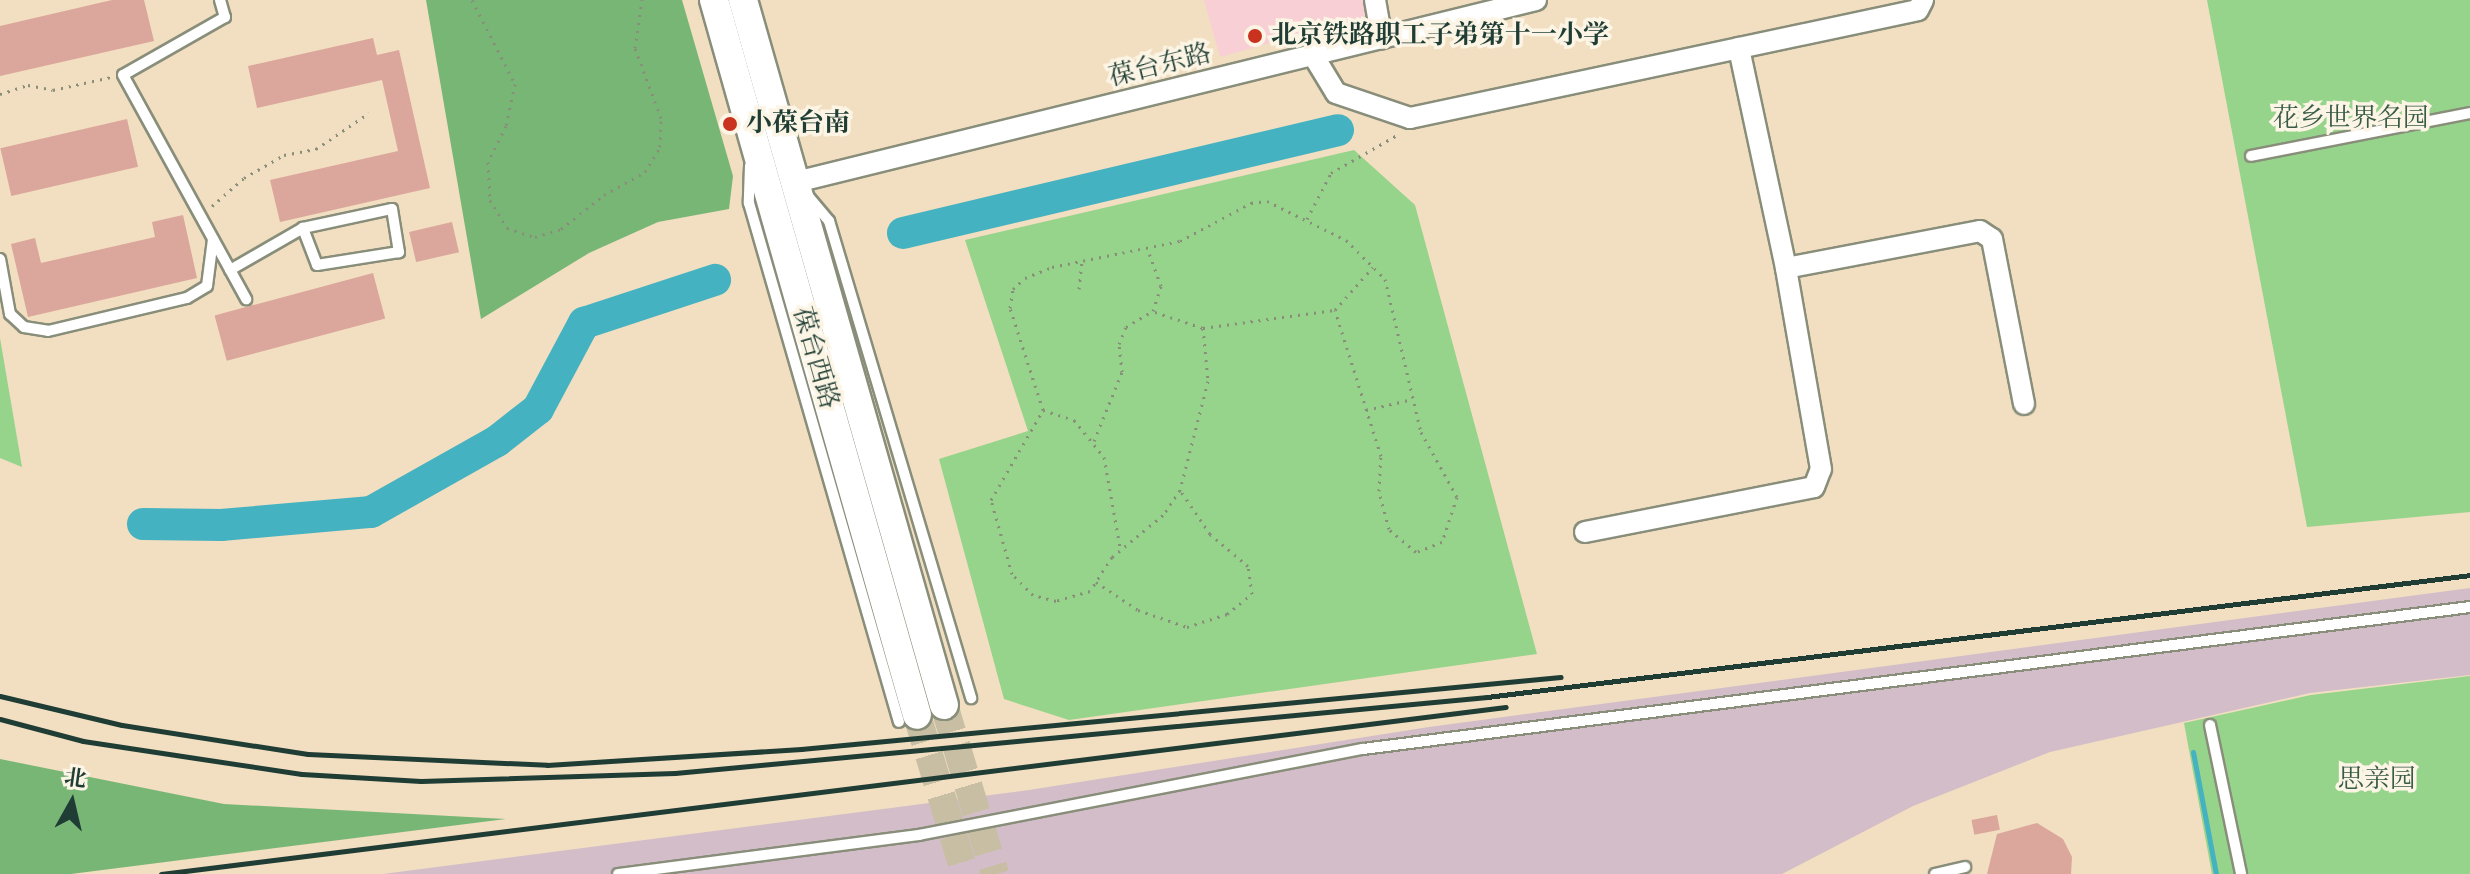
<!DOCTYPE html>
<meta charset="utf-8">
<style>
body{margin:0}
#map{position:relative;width:2470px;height:874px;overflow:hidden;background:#f2dec0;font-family:"IM FELL Double Pica","Noto Serif SC",serif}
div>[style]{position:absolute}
.built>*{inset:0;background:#f7cfd4}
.industrial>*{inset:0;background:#d2bdc8}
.green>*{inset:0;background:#95d48a}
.forest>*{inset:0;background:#78b676}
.stream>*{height:5px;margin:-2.5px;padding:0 2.5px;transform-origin:2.5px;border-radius:2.5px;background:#44b2c0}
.river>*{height:32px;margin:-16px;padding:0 16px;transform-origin:16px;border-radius:16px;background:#44b2c0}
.building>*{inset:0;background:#dba69b;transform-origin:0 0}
.secondary-tunnel>*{height:28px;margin-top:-14px;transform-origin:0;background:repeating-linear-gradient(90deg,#c8bea4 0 28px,transparent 0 42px)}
.path>*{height:3px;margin-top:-1.5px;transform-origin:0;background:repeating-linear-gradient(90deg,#888e7a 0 2px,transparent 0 8px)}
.roads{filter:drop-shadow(2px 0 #888e7a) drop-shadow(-2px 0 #888e7a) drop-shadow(0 2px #888e7a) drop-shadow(0 -2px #888e7a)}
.lane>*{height:10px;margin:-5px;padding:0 5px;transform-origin:5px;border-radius:5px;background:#fff}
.street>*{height:20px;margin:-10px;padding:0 10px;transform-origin:10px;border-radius:10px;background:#fff}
.secondary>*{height:28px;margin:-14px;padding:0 14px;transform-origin:14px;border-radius:14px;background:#fff}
.rail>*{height:5px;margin:-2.5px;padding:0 2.5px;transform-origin:2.5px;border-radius:2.5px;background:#1f3d34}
.dots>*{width:22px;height:22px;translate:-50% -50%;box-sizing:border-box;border:4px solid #fcf5e5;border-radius:50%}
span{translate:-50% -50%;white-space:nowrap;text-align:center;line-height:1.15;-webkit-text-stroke:7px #fcf5e5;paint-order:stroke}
.poi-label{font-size:26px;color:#1f3d34;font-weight:700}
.left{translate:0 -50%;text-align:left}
.street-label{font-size:26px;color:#1f3d34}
.park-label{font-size:26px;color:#375b45}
.north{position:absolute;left:32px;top:762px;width:80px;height:80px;-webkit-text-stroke:6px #fcf5e5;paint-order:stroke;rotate:8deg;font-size:22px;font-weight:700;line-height:32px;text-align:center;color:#1f3d34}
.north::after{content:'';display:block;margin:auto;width:28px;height:36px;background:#1f3d34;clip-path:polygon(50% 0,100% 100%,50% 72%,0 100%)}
</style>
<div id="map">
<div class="built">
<div style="clip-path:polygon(1204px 0,1366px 0,1370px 15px,1220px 57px)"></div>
</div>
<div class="industrial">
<div style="clip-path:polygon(2470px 588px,2470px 675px,2310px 693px,2050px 752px,1913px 806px,1782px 874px,383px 874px,1029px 790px,1429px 727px)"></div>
</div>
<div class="green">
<div style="clip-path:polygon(2207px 0,2470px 0,2470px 512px,2307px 527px)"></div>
<div style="clip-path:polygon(1354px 150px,1415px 205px,1537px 654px,1069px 720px,1004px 699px,939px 459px,1028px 431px,965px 240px)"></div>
<div style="clip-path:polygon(0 338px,22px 467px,0 458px)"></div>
<div style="clip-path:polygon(2470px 676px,2470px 874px,2212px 874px,2184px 723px,2311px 695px)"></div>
</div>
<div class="forest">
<div style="clip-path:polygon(426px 0,682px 0,733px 176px,729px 209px,658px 222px,589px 253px,481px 319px)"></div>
<div style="clip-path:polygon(0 759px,224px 804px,506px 819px,71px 874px,0 874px)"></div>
</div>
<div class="stream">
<div style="left:2193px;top:752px;width:124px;rotate:79.3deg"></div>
</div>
<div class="river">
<div style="left:903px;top:233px;width:447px;rotate:-13.3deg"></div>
<div style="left:143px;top:524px;width:78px;rotate:0.7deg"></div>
<div style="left:221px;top:525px;width:151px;rotate:-5deg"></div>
<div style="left:371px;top:512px;width:145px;rotate:-29.4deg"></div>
<div style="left:497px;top:441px;width:52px;rotate:-38deg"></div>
<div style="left:538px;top:409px;width:98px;rotate:-61.9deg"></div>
<div style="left:584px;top:323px;width:138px;rotate:-18.2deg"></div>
</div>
<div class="building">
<div style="clip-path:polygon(112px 0,144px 0,154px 41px,0 76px,0 26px)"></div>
<div style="clip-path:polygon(373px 38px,377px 55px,399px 50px,430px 188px,280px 222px,270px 180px,398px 151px,382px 80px,257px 108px,248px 66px)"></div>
<div style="left:127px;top:119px;width:49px;height:130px;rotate:77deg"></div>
<div style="clip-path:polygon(183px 215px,197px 278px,28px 317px,11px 244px,35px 238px,41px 263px,155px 237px,152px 222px)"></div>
<div style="left:452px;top:222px;width:31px;height:44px;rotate:77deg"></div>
<div style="left:373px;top:273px;width:47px;height:164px;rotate:75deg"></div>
<div style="left:1997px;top:815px;width:15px;height:26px;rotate:79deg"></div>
<div style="clip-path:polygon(2037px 823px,2063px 839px,2072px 857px,2071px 874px,1987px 874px,1997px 834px)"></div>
</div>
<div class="secondary-tunnel">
<div style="left:944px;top:705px;width:177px;rotate:73.2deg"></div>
<div style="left:917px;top:715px;width:166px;rotate:73.2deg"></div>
</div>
<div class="path">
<div style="left:472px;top:0;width:94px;rotate:62.9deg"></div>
<div style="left:515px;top:84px;width:43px;rotate:102.1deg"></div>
<div style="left:506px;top:126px;width:40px;rotate:116.6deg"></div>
<div style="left:488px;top:162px;width:38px;rotate:87deg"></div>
<div style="left:490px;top:200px;width:33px;rotate:59deg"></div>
<div style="left:507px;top:228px;width:29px;rotate:18deg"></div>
<div style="left:535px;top:237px;width:27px;rotate:-17deg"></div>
<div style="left:561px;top:229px;width:55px;rotate:-38.3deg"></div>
<div style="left:604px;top:195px;width:47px;rotate:-29.3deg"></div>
<div style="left:645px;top:172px;width:29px;rotate:-59deg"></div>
<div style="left:660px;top:147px;width:29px;rotate:-88deg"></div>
<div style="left:661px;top:118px;width:75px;rotate:-110.4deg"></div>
<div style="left:635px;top:48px;width:49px;rotate:-81.7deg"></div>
<div style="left:0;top:94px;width:29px;rotate:-18deg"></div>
<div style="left:28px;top:85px;width:25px;rotate:11deg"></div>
<div style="left:53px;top:90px;width:59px;rotate:-12.6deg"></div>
<div style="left:212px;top:206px;width:43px;rotate:-41.2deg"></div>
<div style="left:244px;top:178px;width:46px;rotate:-29.9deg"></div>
<div style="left:284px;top:155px;width:33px;rotate:-11deg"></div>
<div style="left:316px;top:149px;width:64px;rotate:-34.2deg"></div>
<div style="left:1307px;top:219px;width:52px;rotate:-62.4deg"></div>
<div style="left:1331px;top:173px;width:76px;rotate:-29.9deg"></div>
<div style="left:1079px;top:289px;width:27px;rotate:-84deg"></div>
<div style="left:1155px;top:312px;width:51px;rotate:18.4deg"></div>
<div style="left:1203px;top:328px;width:133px;rotate:-7.8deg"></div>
<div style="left:1203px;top:328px;width:53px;rotate:84.6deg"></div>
<div style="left:1208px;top:381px;width:113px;rotate:104.4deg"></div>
<div style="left:1180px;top:490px;width:30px;rotate:124deg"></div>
<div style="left:1163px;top:515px;width:66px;rotate:140.5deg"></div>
<div style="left:1112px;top:557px;width:40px;rotate:122.9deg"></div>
<div style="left:1090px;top:591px;width:35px;rotate:164deg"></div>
<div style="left:1056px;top:601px;width:24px;rotate:-165deg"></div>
<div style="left:1033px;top:595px;width:30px;rotate:-135deg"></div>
<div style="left:1012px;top:574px;width:77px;rotate:-105.8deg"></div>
<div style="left:991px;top:500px;width:104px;rotate:-60deg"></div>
<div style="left:1043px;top:410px;width:107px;rotate:-107.9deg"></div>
<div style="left:1010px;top:308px;width:19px;rotate:-81deg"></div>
<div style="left:1013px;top:289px;width:16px;rotate:-43deg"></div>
<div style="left:1025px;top:278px;width:29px;rotate:-22deg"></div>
<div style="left:1052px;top:267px;width:131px;rotate:-11.5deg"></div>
<div style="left:1180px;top:241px;width:81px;rotate:-28.2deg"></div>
<div style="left:1251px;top:203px;width:16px;rotate:-7deg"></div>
<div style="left:1267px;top:201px;width:88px;rotate:26.3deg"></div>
<div style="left:1346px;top:240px;width:55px;rotate:45deg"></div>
<div style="left:1385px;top:279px;width:157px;rotate:76.8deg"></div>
<div style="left:1421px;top:432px;width:74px;rotate:61deg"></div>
<div style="left:1457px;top:497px;width:47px;rotate:108.4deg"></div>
<div style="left:1442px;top:542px;width:28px;rotate:159deg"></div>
<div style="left:1416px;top:552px;width:35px;rotate:-140deg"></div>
<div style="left:1389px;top:529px;width:39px;rotate:-105deg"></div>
<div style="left:1379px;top:491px;width:35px;rotate:-87deg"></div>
<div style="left:1381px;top:456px;width:153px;rotate:-107.5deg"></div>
<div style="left:1335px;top:310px;width:57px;rotate:-48.5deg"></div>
<div style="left:1043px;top:410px;width:33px;rotate:18deg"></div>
<div style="left:1074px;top:420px;width:48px;rotate:51deg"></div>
<div style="left:1104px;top:457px;width:91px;rotate:79.9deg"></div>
<div style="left:1366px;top:410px;width:48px;rotate:-13.2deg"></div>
<div style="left:1094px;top:441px;width:74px;rotate:-67.9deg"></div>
<div style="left:1122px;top:372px;width:28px;rotate:-96deg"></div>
<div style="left:1119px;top:344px;width:18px;rotate:-68deg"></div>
<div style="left:1126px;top:327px;width:31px;rotate:-31deg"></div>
<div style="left:1153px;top:311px;width:26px;rotate:-72deg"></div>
<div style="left:1161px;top:286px;width:37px;rotate:-110deg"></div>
<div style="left:1096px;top:582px;width:50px;rotate:33.7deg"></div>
<div style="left:1138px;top:610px;width:52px;rotate:19.1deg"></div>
<div style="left:1187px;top:627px;width:42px;rotate:-18deg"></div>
<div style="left:1227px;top:614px;width:32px;rotate:-39deg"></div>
<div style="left:1252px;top:594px;width:28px;rotate:-98deg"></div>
<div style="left:1248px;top:566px;width:50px;rotate:-139.9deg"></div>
<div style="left:1210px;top:534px;width:53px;rotate:-124.3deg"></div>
</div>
<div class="roads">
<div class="lane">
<div style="left:220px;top:0;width:18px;rotate:74deg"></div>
<div style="left:225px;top:17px;width:117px;rotate:150.4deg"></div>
<div style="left:123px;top:75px;width:256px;rotate:61.2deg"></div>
<div style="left:2251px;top:156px;width:223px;rotate:-11.1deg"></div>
<div style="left:750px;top:166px;width:37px;rotate:92deg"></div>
<div style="left:749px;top:203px;width:540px;rotate:73.88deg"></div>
<div style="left:808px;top:196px;width:33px;rotate:50deg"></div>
<div style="left:829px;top:221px;width:498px;rotate:73.4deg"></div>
<div style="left:0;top:259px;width:56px;rotate:79.7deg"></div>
<div style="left:10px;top:314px;width:19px;rotate:43deg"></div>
<div style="left:24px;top:327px;width:24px;rotate:9deg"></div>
<div style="left:48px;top:331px;width:143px;rotate:-13.4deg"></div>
<div style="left:187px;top:298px;width:23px;rotate:-31deg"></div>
<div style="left:207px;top:286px;width:47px;rotate:-82.7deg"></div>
<div style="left:230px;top:270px;width:84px;rotate:-29.9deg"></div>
<div style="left:303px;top:228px;width:91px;rotate:-12.1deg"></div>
<div style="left:392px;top:209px;width:44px;rotate:80.8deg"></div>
<div style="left:399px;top:252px;width:83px;rotate:171deg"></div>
<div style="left:317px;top:265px;width:40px;rotate:-111deg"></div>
<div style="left:2210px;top:725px;width:152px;rotate:78.2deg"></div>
<div style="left:618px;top:874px;width:304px;rotate:-7.4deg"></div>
<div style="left:919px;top:835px;width:452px;rotate:-11deg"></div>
<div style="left:1363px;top:749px;width:1116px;rotate:-7.31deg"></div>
<div style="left:1935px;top:874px;width:31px;rotate:-13deg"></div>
</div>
<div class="street">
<div style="left:1375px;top:0;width:39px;rotate:80deg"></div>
<div style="left:1313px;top:55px;width:44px;rotate:58.8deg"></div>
<div style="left:1336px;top:93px;width:78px;rotate:18.7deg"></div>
<div style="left:1410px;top:118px;width:519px;rotate:-12deg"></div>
<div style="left:1918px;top:10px;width:11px;rotate:-63deg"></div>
<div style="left:796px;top:182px;width:762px;rotate:-13.82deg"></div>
<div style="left:1786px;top:268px;width:197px;rotate:-10.8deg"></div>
<div style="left:1980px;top:231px;width:14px;rotate:34deg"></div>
<div style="left:1992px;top:239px;width:168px;rotate:79deg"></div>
<div style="left:1585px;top:532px;width:233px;rotate:-11.1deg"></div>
<div style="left:1814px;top:487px;width:19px;rotate:-69deg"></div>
<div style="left:1821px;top:469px;width:204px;rotate:-99.9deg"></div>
<div style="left:1786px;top:268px;width:225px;rotate:-102.1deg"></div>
</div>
<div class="secondary">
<div style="left:714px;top:0;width:743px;rotate:74.15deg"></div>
<div style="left:743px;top:0;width:733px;rotate:74.09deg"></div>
</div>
</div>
<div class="rail">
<div style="left:0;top:696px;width:125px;rotate:13.4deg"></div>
<div style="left:122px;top:725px;width:188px;rotate:8.9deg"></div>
<div style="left:308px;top:754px;width:239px;rotate:2.6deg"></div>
<div style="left:547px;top:765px;width:255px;rotate:-3.6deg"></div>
<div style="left:801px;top:749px;width:763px;rotate:-5.41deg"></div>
<div style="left:0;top:719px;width:86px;rotate:14.8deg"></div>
<div style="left:83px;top:741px;width:221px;rotate:8.6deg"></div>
<div style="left:302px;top:774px;width:119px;rotate:3.4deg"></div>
<div style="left:421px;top:781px;width:254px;rotate:-1.8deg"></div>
<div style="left:675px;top:773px;width:816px;rotate:-5.35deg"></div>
<div style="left:1487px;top:697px;width:991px;rotate:-7.07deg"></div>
<div style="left:161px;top:874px;width:1355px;rotate:-7.08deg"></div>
</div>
<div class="dots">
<div style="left:1255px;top:36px;background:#c8321e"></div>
<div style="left:730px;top:124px;background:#c8321e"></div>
</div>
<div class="poi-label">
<span class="left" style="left:1271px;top:36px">北京铁路职工子弟第十一小学</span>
<span class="left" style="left:746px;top:124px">小葆台南</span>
</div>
<div class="street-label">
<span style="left:1160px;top:66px;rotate:-14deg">葆台东路</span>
<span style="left:815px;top:358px;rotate:74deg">葆台西路</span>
</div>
<div class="park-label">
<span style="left:2351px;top:119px">花乡世界名园</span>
<span style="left:2377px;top:780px">思亲园</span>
</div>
<div class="north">北</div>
</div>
